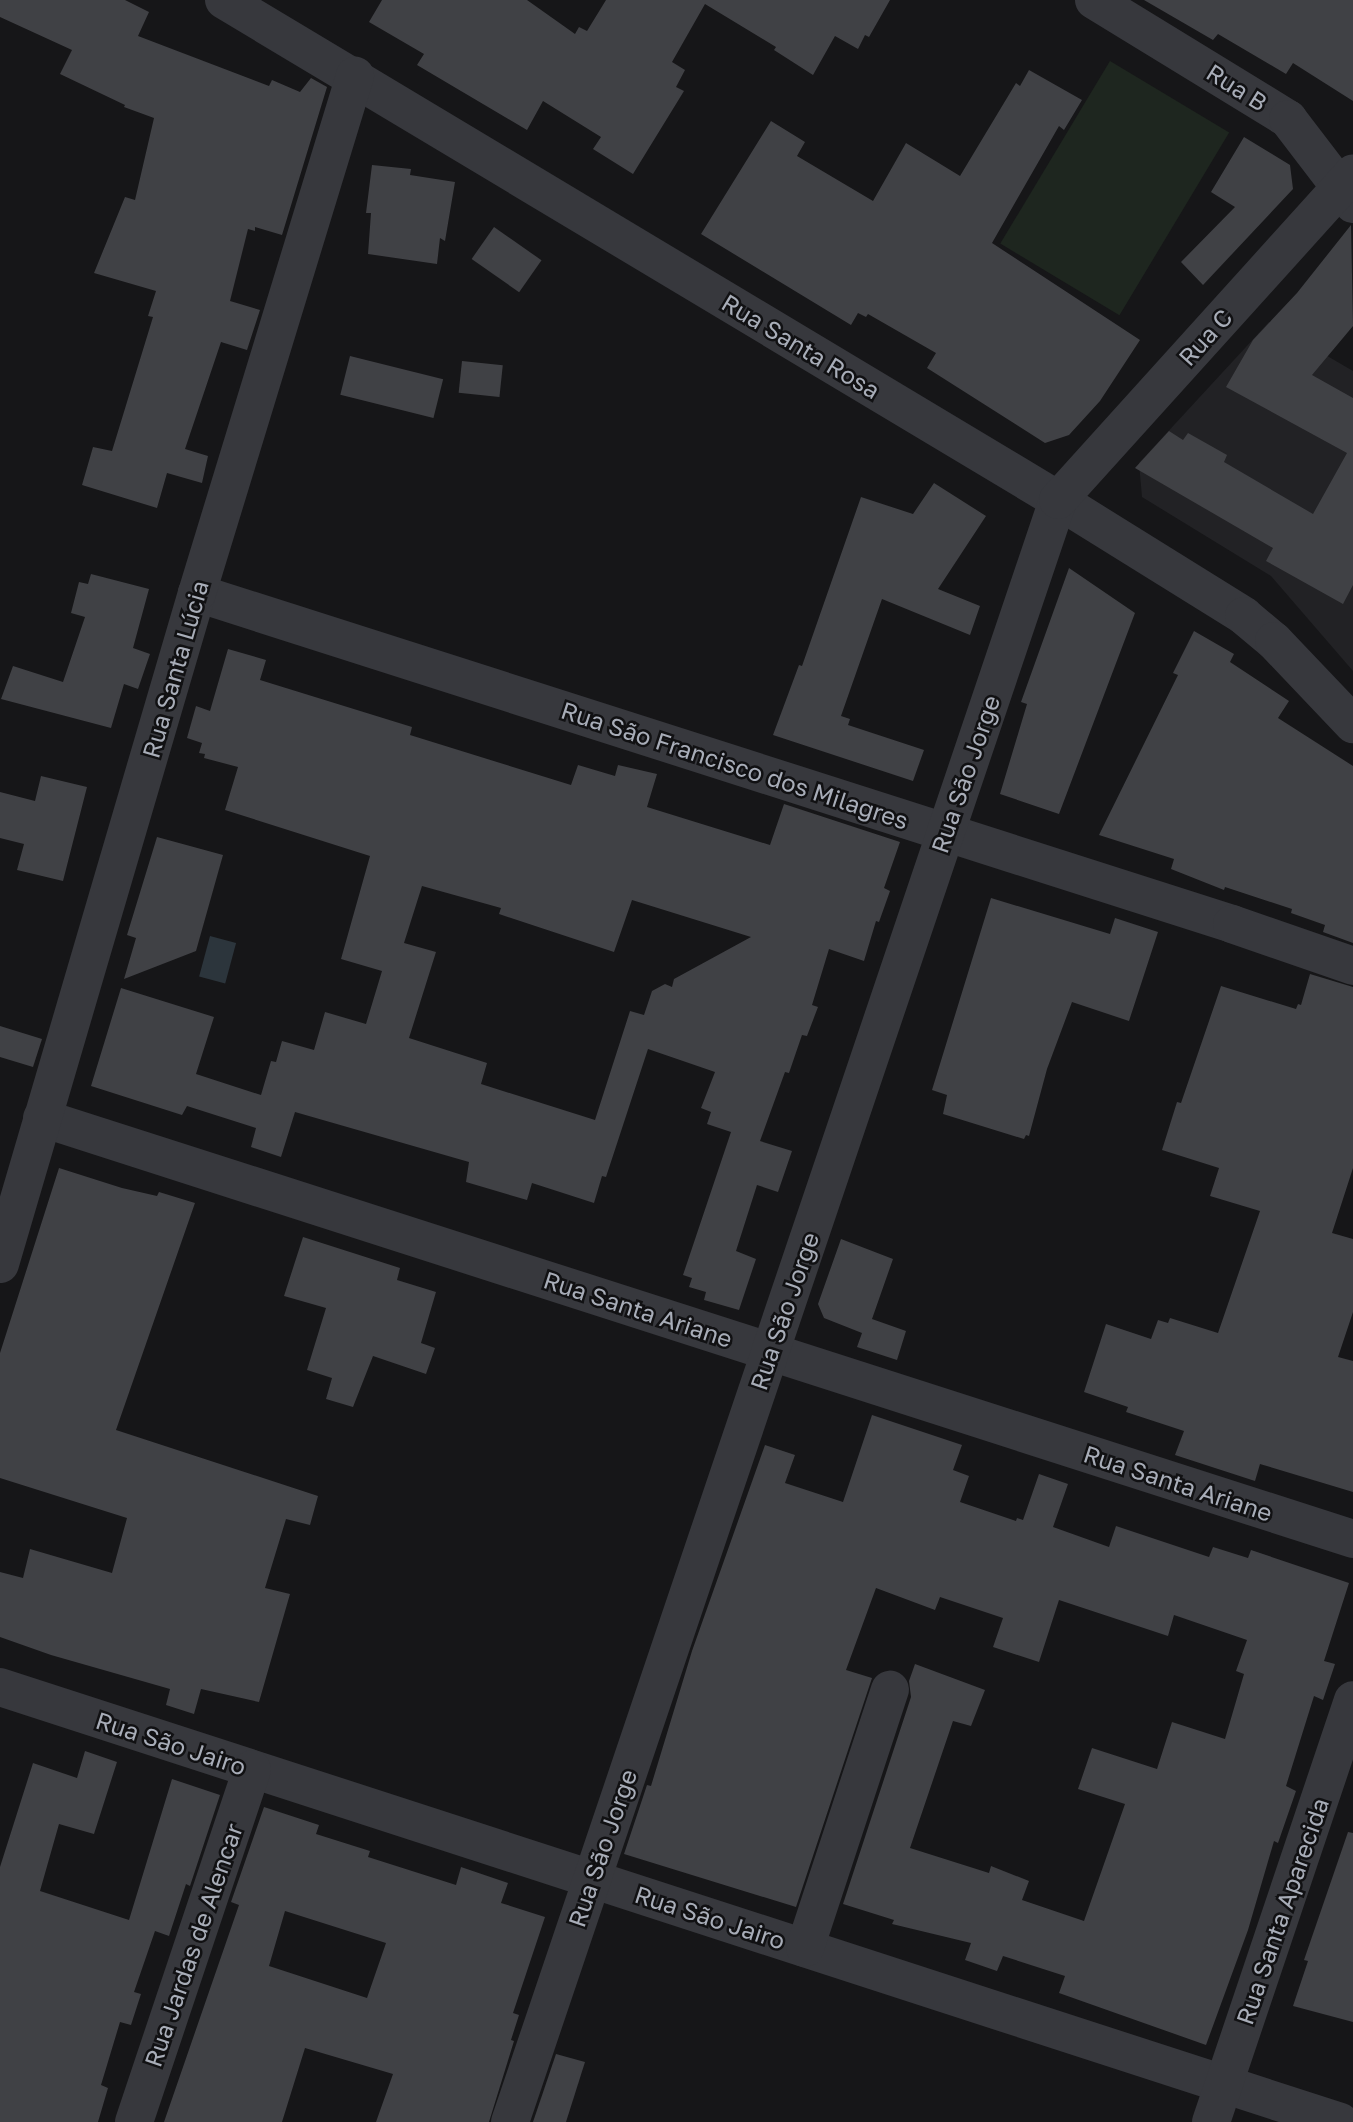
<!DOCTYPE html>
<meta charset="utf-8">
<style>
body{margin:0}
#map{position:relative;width:1353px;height:2122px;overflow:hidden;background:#161618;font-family:"Golos Text",sans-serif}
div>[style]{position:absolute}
.built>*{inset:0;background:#222225}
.green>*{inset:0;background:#1e261f;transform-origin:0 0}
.water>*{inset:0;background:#2c353c;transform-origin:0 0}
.building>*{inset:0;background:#404145;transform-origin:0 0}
.street>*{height:38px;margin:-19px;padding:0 19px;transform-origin:19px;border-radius:19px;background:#37383d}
span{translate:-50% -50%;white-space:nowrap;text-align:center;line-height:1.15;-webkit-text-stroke:5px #111113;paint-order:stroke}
.street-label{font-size:24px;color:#a8adb8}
</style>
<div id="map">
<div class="built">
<div style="clip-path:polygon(1269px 322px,1353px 371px,1353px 671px,1271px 576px,1142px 497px,1139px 463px)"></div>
</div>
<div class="green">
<div style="left:1110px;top:61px;width:139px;height:213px;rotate:31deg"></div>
</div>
<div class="water">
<div style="left:210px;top:936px;width:27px;height:42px;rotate:15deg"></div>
</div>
<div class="building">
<div style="clip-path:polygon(0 0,125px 0,149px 12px,138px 36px,269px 86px,272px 80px,300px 92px,311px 78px,327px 87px,282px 235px,255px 227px,255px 231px,248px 229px,230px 301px,260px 310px,247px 350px,221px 342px,185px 449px,208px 456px,202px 483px,167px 473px,157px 508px,82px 485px,93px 447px,112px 451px,153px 317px,148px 316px,156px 291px,94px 273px,125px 197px,135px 200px,154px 118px,124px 107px,125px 105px,60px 74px,72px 50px,0 17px)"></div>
<div style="clip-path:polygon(382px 0,527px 0,575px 34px,579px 27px,587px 31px,606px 0,890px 0,869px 37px,865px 35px,858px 49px,835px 36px,813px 75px,774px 50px,776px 47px,705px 4px,672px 62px,685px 70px,676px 87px,684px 91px,633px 174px,593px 149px,601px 137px,543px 101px,527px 130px,417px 65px,424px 54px,369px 22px)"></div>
<div style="clip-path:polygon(1144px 0,1353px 0,1353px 101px,1293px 63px,1286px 74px,1218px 34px,1213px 40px)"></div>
<div style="clip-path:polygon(1029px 70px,1082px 100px,1064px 130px,1059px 126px,992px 243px,1140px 340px,1100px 401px,1069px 435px,1045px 443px,927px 368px,936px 353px,868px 314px,866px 317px,858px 313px,851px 325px,701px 234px,771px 121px,805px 142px,797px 156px,873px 201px,906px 143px,960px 176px,1016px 83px,1020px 86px)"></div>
<div style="clip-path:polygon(1244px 137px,1290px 165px,1293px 189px,1203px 285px,1181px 262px,1235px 207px,1211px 192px)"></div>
<div style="clip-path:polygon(372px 165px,411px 169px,410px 175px,455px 182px,445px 241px,440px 238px,437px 264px,368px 254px,371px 213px,366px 213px)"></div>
<div style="clip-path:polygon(1351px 225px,1353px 326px,1312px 375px,1353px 398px,1353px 585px,1343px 604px,1266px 561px,1273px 548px,1135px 468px,1169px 431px,1183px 440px,1188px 433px,1227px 455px,1224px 462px,1313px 514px,1347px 453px,1226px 387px,1253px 340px,1297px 293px)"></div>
<div style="left:494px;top:227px;width:58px;height:39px;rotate:35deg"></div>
<div style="left:350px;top:356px;width:96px;height:40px;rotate:14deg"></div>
<div style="left:462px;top:361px;width:41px;height:32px;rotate:6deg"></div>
<div style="clip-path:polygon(934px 483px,986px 516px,938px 589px,980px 606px,970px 635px,882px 599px,841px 716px,850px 719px,848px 725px,924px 750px,913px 781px,773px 735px,799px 665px,802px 666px,861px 497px,913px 514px)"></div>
<div style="clip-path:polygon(1069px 568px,1135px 613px,1059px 814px,1000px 794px,1027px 704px,1021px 702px)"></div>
<div style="clip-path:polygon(91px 574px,149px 589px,133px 648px,150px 654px,138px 689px,124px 684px,111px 728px,1px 699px,13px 666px,63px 682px,85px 617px,71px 613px,79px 582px,88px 584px)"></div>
<div style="clip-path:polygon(1194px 631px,1234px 654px,1230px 662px,1289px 701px,1278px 718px,1353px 766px,1353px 943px,1323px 932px,1325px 925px,1291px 913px,1292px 909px,1225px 887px,1224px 890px,1171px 869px,1174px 859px,1099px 835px,1178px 675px,1173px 673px)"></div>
<div style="clip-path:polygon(evenodd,228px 649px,266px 660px,260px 680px,412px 727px,410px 735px,571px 785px,578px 765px,615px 776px,618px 765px,657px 774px,647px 807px,770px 845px,784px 804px,900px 842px,884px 888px,890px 891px,879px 922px,876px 921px,864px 961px,829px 949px,812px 1005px,818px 1007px,807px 1036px,802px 1035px,789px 1073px,785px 1072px,760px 1141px,792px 1151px,778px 1192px,757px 1185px,736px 1251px,756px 1259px,739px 1310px,704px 1300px,706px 1292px,689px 1287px,692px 1278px,683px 1275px,731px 1132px,707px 1124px,711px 1112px,701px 1108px,715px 1072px,648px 1049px,606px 1177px,602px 1176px,594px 1203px,532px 1183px,527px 1200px,466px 1182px,469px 1162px,295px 1112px,281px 1157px,251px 1147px,256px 1128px,187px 1106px,182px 1115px,91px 1086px,121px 988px,214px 1017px,196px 1074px,261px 1095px,271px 1061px,276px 1062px,282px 1041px,314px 1050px,325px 1012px,366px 1024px,382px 971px,341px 959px,370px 856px,225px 810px,238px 767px,204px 758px,205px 754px,199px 753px,202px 743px,187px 738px,196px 706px,210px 711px,228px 649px,422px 886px,501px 908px,499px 914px,614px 952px,632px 900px,751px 937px,674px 979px,672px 987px,665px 984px,652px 991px,644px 1015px,630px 1011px,595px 1120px,481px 1084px,487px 1063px,409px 1038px,436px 952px,404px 943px,422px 886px)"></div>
<div style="clip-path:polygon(41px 776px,87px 787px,63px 881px,17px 870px,24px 844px,0 838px,0 792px,35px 801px)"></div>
<div style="clip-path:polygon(157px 837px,223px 855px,196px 951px,124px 979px,136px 938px,127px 935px)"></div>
<div style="clip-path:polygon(991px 898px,1110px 934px,1115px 918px,1158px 932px,1129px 1021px,1072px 1002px,1047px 1069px,1029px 1136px,1026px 1135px,1024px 1139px,943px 1114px,947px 1095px,932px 1090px)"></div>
<div style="clip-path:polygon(1310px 974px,1353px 987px,1353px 1168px,1332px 1233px,1353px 1239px,1353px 1312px,1338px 1357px,1353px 1361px,1353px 1492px,1260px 1464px,1255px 1481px,1175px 1455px,1184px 1431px,1126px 1412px,1128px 1407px,1084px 1392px,1106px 1324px,1151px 1339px,1158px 1320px,1168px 1323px,1170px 1318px,1218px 1333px,1260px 1211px,1210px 1196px,1219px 1168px,1162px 1150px,1177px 1102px,1181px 1103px,1221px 986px,1296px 1009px,1298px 1004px,1301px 1005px)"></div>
<div style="clip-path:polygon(0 1026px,42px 1039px,33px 1067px,0 1057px)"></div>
<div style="clip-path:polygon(59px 1168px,122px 1188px,157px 1196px,159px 1192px,195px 1203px,116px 1430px,318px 1496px,310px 1525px,286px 1519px,265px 1588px,290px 1594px,259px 1702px,201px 1689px,194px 1714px,166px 1705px,170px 1689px,51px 1655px,0 1637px,0 1572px,23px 1578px,30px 1549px,112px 1573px,127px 1518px,0 1478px,0 1353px)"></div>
<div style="clip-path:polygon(303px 1237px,400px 1268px,397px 1280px,436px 1292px,421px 1343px,435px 1348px,426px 1374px,373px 1356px,353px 1407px,326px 1399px,332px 1378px,307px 1370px,326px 1308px,284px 1296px)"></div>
<div style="clip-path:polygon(841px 1239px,893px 1259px,872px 1319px,906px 1331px,897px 1360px,857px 1347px,862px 1333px,824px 1318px,818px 1304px)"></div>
<div style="clip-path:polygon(872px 1415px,962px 1445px,953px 1470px,969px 1476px,960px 1502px,1016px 1521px,1017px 1518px,1023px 1520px,1039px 1474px,1068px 1484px,1053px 1527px,1109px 1547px,1116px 1526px,1209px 1557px,1213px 1547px,1248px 1558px,1251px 1550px,1349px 1583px,1324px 1661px,1335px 1664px,1323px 1700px,1314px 1696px,1286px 1786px,1296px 1791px,1278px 1843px,1274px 1841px,1248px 1930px,1206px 2045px,1059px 1993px,1065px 1976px,1003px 1956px,997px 1971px,965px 1960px,971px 1943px,892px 1924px,894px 1920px,843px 1904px,911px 1697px,909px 1681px,915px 1664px,985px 1690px,971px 1726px,953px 1721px,910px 1848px,989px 1873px,991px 1866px,1029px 1881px,1022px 1900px,1084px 1921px,1125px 1804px,1078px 1789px,1092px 1748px,1157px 1769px,1172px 1722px,1225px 1739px,1244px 1674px,1236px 1671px,1247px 1640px,1174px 1615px,1168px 1636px,1059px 1600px,1039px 1662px,993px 1647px,1003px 1618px,940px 1597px,935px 1610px,876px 1588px,846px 1670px,872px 1678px,796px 1907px,624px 1854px,647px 1785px,651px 1786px,692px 1651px,765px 1445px,795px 1455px,785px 1483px,843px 1502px)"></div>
<div style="clip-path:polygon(85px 1751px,117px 1762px,94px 1834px,59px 1824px,40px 1891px,129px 1920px,172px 1779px,220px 1795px,190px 1886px,186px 1884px,169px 1936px,155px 1931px,134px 1992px,141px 1994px,131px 2025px,120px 2022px,101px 2085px,108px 2088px,98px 2122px,0 2122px,0 1867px,33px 1763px,77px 1778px)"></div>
<div style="clip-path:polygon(evenodd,264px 1807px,319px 1825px,316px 1834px,370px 1851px,368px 1857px,456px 1885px,461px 1867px,508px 1883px,501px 1903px,545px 1917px,513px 2013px,519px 2015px,511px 2040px,514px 2041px,489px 2122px,376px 2122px,393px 2074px,305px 2048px,282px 2122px,164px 2122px,239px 1905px,231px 1902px,264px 1807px,285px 1911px,386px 1943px,367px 1998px,269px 1966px,285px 1911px)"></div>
<div style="clip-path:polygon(1348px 1832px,1353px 1833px,1353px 2022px,1293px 2006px,1308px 1961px,1304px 1960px)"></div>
<div style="clip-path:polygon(556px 2054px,585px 2062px,566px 2122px,533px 2122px)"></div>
</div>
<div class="street">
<div style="left:224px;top:0;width:972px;rotate:30.94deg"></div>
<div style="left:1058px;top:500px;width:219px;rotate:31.9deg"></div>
<div style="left:1244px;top:616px;width:39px;rotate:40deg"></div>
<div style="left:1274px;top:641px;width:115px;rotate:46.4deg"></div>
<div style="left:1094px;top:0;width:228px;rotate:31.5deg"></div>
<div style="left:1288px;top:119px;width:107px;rotate:52.6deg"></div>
<div style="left:197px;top:593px;width:1087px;rotate:17.73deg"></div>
<div style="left:1232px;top:924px;width:128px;rotate:19.1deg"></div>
<div style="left:42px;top:1118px;width:1377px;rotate:17.8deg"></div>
<div style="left:0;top:1264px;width:699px;rotate:-73.64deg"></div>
<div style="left:197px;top:593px;width:541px;rotate:-73.01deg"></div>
<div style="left:0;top:1687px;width:1409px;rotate:17.98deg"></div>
<div style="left:805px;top:1948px;width:272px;rotate:-71.8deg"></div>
<div style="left:134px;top:2122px;width:372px;rotate:-71.5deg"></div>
<div style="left:510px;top:2122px;width:1712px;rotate:-71.33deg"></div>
<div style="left:1058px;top:500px;width:440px;rotate:-47.9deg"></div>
<div style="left:1211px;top:2122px;width:445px;rotate:-71.4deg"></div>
</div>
<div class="street-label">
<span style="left:1237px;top:87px;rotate:32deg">Rua B</span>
<span style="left:1205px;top:337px;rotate:-48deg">Rua C</span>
<span style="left:801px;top:346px;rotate:31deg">Rua Santa Rosa</span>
<span style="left:175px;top:669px;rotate:-74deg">Rua Santa Lúcia</span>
<span style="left:735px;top:765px;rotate:18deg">Rua São Francisco dos Milagres</span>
<span style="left:965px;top:774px;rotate:-71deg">Rua São Jorge</span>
<span style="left:638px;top:1309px;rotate:18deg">Rua Santa Ariane</span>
<span style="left:784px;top:1311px;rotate:-71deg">Rua São Jorge</span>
<span style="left:1178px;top:1483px;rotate:18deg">Rua Santa Ariane</span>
<span style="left:171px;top:1743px;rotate:18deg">Rua São Jairo</span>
<span style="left:602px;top:1848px;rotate:-71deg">Rua São Jorge</span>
<span style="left:1282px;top:1911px;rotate:-71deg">Rua Santa Aparecida</span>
<span style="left:710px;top:1917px;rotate:18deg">Rua São Jairo</span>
<span style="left:193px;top:1945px;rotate:-71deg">Rua Jardas de Alencar</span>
</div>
</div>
